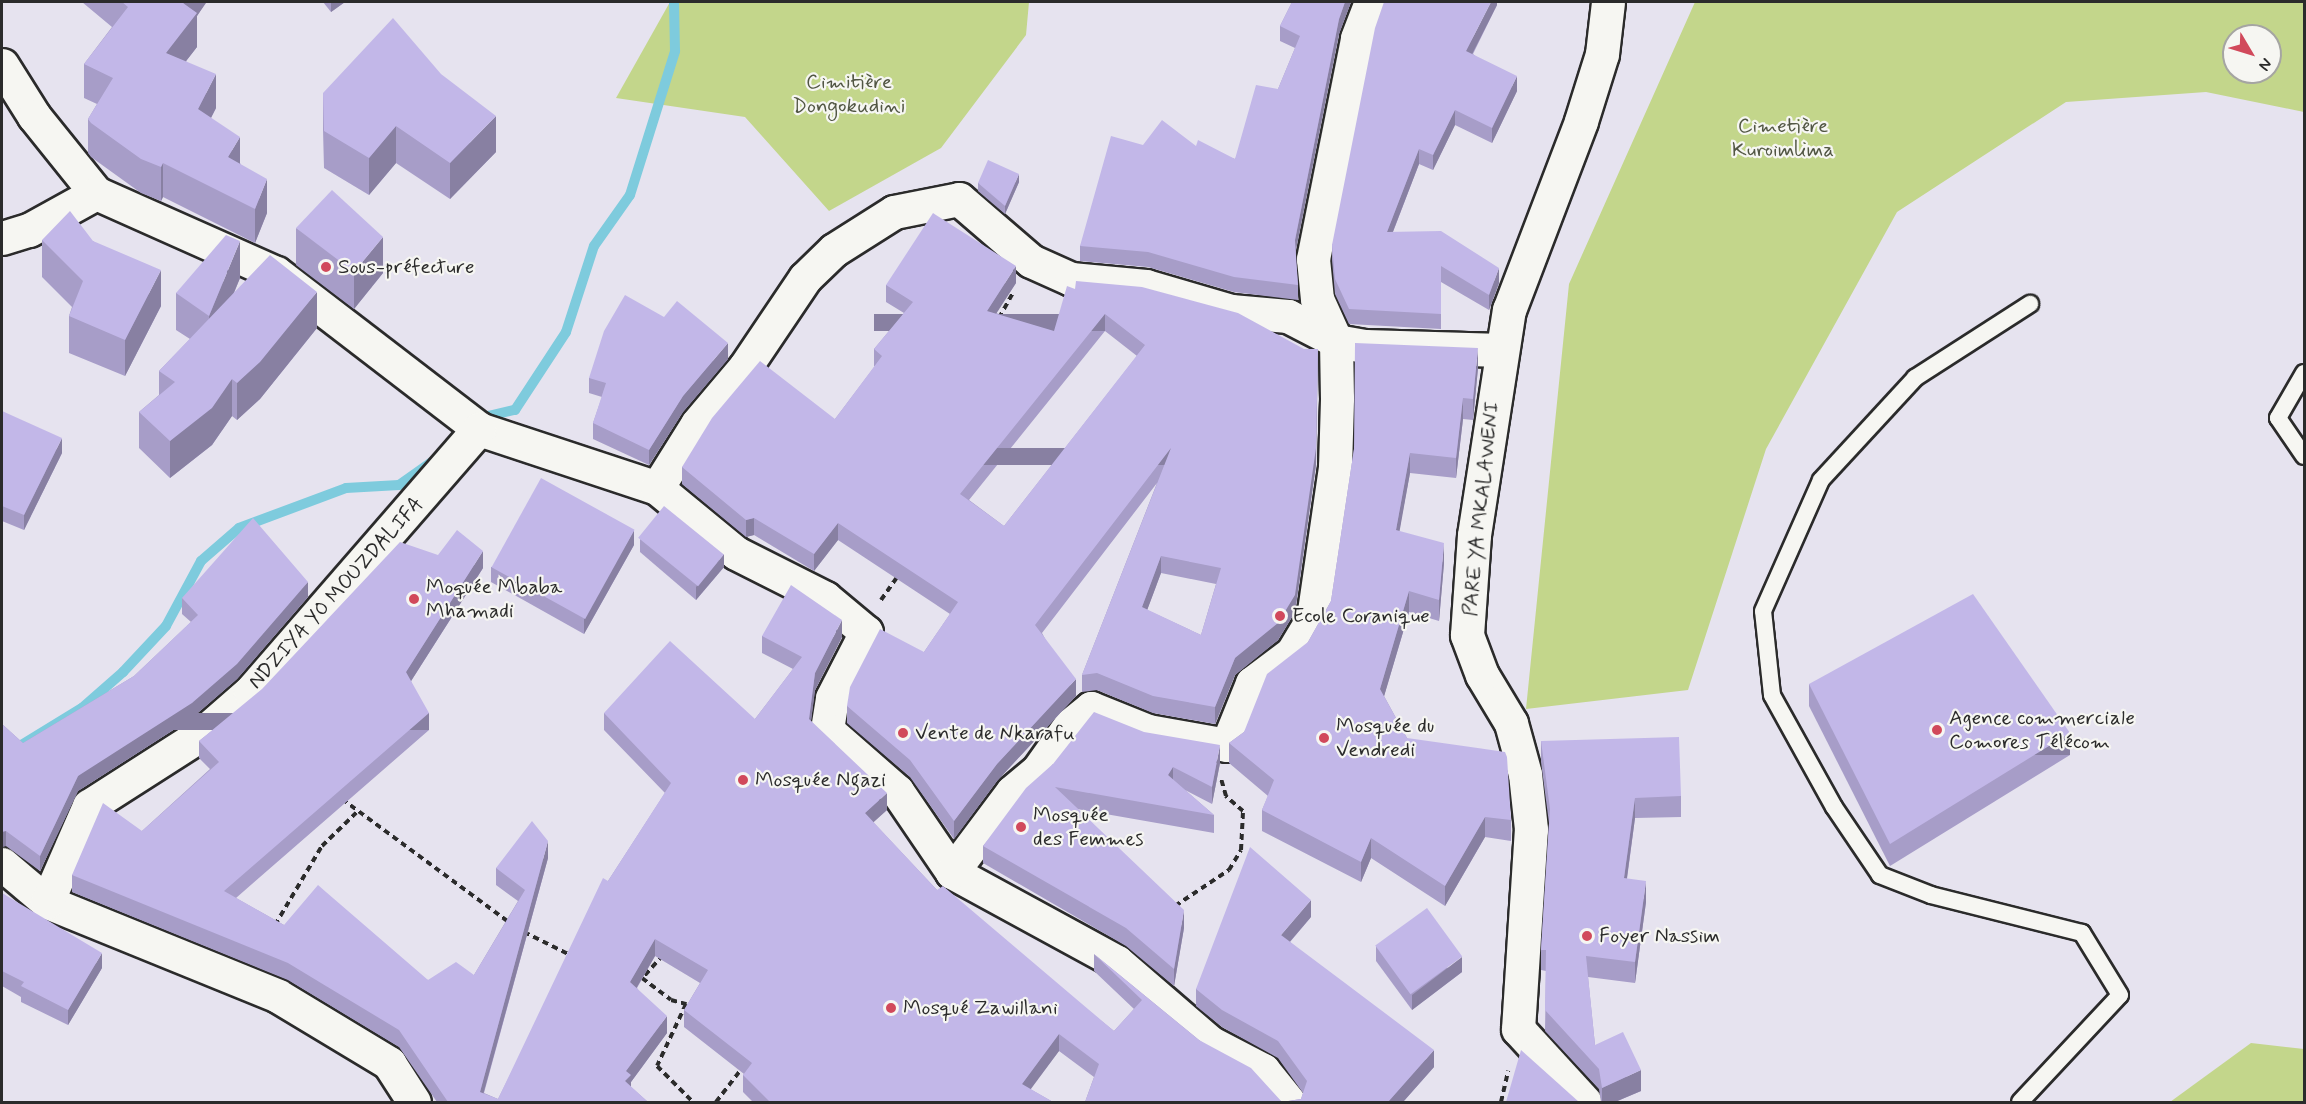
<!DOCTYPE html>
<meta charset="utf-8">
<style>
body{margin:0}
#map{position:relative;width:2306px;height:1104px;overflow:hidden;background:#e6e3ef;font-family:Mynerve,sans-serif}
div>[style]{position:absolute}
.green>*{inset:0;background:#c3d68b}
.stream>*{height:10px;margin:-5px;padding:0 5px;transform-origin:5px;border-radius:5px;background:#7ecbdd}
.path>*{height:4px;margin-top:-2px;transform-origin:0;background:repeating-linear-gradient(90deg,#2b2b2b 0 6px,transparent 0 10.5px)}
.roads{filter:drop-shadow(2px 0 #2b2b2b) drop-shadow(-2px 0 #2b2b2b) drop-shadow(0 2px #2b2b2b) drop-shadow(0 -2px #2b2b2b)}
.lane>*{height:16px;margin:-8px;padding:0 8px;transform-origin:8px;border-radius:8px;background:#f6f6f2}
.street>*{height:33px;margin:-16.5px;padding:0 16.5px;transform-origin:16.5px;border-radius:16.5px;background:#f6f6f2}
.wall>*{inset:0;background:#a79dc8}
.shaded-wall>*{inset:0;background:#8880a2;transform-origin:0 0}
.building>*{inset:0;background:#c2b7e8;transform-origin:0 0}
.dots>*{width:16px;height:16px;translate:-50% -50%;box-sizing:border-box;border:3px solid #f6f6f2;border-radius:50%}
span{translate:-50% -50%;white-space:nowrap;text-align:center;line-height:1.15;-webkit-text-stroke:4.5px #f6f6f2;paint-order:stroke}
.park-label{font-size:21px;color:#515643}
.poi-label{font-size:21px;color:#2b2b2b}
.left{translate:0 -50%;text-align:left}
.street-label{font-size:21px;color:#2b2b2b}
.frame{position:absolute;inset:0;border:3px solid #2b2b2b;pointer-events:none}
.north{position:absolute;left:2222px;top:24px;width:60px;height:60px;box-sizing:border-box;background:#f6f6f2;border:2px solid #a5a5a2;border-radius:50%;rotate:128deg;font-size:16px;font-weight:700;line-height:24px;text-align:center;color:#2b2b2b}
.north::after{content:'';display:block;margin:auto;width:21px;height:27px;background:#d1495b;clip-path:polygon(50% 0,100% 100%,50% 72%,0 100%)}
</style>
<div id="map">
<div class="green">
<div style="clip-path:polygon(670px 2px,1029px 2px,1026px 35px,941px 148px,829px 211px,745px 117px,616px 98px)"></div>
<div style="clip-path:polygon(evenodd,1695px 2px,2304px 2px,2304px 112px,2206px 92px,2066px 102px,1897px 212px,1766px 449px,1688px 690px,1526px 709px,1569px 284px,1695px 2px,2234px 36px,2270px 36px,2270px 72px,2234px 72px,2234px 36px)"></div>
<div style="clip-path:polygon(2251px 1043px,2304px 1049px,2304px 1102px,2170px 1102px)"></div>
</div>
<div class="stream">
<div style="left:482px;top:425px;width:11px;rotate:-56deg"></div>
<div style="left:488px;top:416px;width:28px;rotate:-13deg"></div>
<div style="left:515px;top:410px;width:93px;rotate:-56.8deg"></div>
<div style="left:566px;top:332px;width:90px;rotate:-72deg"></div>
<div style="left:594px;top:246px;width:62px;rotate:-54.8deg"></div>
<div style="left:630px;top:195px;width:151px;rotate:-72.6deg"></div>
<div style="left:675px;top:51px;width:49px;rotate:-91.2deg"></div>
<div style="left:2px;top:757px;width:94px;rotate:-31.5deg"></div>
<div style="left:82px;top:708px;width:55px;rotate:-41.3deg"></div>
<div style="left:123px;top:672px;width:63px;rotate:-46.9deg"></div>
<div style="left:166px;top:626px;width:74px;rotate:-61.7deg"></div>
<div style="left:201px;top:561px;width:50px;rotate:-41deg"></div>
<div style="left:239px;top:528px;width:114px;rotate:-20.5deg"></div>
<div style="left:346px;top:488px;width:53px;rotate:-3.2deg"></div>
<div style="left:399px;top:485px;width:42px;rotate:-35.2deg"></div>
</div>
<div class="path">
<div style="left:999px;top:318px;width:31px;rotate:-61deg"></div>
<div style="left:881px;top:600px;width:32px;rotate:-55deg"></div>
<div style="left:342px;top:799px;width:209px;rotate:36.4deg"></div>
<div style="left:1175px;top:906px;width:65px;rotate:-33.7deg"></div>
<div style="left:1229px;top:870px;width:23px;rotate:-59deg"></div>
<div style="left:1241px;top:850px;width:39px;rotate:-87deg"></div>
<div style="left:1243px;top:811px;width:23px;rotate:-139deg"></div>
<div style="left:1226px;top:796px;width:19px;rotate:-106deg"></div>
<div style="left:275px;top:925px;width:92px;rotate:-59.3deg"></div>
<div style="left:322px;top:846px;width:50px;rotate:-44.2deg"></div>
<div style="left:524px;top:932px;width:51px;rotate:26.6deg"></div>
<div style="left:663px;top:955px;width:31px;rotate:132deg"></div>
<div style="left:642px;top:978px;width:36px;rotate:37deg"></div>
<div style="left:671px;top:1000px;width:16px;rotate:15deg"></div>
<div style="left:686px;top:1004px;width:68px;rotate:115.1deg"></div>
<div style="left:657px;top:1066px;width:51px;rotate:45deg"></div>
<div style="left:716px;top:1102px;width:44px;rotate:-52.4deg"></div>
<div style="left:1501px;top:1102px;width:32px;rotate:-77deg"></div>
</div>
<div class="roads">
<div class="lane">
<div style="left:2304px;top:373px;width:52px;rotate:120deg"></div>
<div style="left:2278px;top:418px;width:46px;rotate:55.6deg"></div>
<div style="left:2020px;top:1102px;width:146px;rotate:-46.9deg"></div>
<div style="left:2120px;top:995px;width:73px;rotate:-121.5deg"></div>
<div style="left:2082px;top:933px;width:156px;rotate:-165.9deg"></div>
<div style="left:1931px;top:895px;width:55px;rotate:-158.6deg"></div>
<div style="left:1880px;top:875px;width:82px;rotate:-124.1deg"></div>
<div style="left:1834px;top:807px;width:128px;rotate:-119deg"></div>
<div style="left:1772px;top:695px;width:84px;rotate:-96.1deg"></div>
<div style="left:1763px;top:611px;width:143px;rotate:-66.1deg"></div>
<div style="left:1821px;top:480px;width:139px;rotate:-47.3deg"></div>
<div style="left:1915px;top:378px;width:137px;rotate:-32.8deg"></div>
</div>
<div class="street">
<div style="left:2px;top:65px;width:60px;rotate:57.9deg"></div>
<div style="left:34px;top:116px;width:99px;rotate:51.2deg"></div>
<div style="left:96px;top:193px;width:197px;rotate:24deg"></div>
<div style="left:276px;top:273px;width:256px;rotate:37.5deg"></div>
<div style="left:479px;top:429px;width:188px;rotate:18.3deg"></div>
<div style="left:657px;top:488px;width:102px;rotate:39.4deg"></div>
<div style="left:736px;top:553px;width:100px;rotate:26.8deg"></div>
<div style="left:825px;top:598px;width:53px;rotate:39.7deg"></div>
<div style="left:866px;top:632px;width:74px;rotate:117.3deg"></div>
<div style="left:832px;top:698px;width:32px;rotate:99deg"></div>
<div style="left:827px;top:730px;width:93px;rotate:41.1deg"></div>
<div style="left:897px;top:791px;width:98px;rotate:55.8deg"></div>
<div style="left:952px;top:872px;width:188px;rotate:28.6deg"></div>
<div style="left:1117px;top:962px;width:124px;rotate:40.8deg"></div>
<div style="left:1211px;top:1043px;width:59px;rotate:27.4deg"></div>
<div style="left:1263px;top:1070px;width:41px;rotate:50.9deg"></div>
<div style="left:2px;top:238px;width:28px;rotate:-17deg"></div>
<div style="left:29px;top:230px;width:77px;rotate:-28.9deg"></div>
<div style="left:657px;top:488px;width:75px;rotate:-58deg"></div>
<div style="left:697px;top:424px;width:75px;rotate:-49.9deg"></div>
<div style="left:745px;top:367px;width:107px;rotate:-56deg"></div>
<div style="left:805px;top:278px;width:40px;rotate:-44deg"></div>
<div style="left:834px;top:250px;width:71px;rotate:-32.3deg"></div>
<div style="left:894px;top:212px;width:66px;rotate:-11.3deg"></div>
<div style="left:959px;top:199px;width:95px;rotate:40.7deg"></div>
<div style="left:1031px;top:261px;width:44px;rotate:24.2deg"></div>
<div style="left:1071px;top:279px;width:75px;rotate:5.3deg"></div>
<div style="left:1146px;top:286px;width:89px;rotate:16.4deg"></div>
<div style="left:1231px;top:311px;width:57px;rotate:5deg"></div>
<div style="left:1288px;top:316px;width:54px;rotate:27.5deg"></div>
<div style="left:1336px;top:341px;width:29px;rotate:10deg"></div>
<div style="left:1365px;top:346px;width:137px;rotate:1.7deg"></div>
<div style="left:2px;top:864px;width:59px;rotate:40.2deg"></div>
<div style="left:47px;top:902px;width:249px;rotate:22.1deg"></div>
<div style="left:278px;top:996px;width:130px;rotate:31.1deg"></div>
<div style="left:389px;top:1063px;width:46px;rotate:57.3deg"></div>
<div style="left:952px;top:872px;width:100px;rotate:-53.1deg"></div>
<div style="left:1012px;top:792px;width:34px;rotate:-40deg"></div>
<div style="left:1038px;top:770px;width:55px;rotate:-54.6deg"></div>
<div style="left:1070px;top:725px;width:27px;rotate:-39deg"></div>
<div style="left:1091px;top:708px;width:61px;rotate:22deg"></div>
<div style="left:1148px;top:731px;width:80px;rotate:10deg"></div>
<div style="left:1227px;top:745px;width:67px;rotate:-68deg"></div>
<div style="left:1252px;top:683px;width:50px;rotate:-36.9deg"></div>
<div style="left:1292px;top:653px;width:41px;rotate:-59deg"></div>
<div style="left:1313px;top:618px;width:153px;rotate:-81.7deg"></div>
<div style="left:1335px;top:467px;width:69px;rotate:-88.3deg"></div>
<div style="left:1337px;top:398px;width:57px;rotate:-91deg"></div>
<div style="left:1336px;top:341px;width:46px;rotate:-114.3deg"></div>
<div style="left:1317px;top:299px;width:40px;rotate:-95.7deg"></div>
<div style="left:1313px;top:259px;width:225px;rotate:-78.7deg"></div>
<div style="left:1357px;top:38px;width:39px;rotate:-69deg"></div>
<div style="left:47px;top:902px;width:105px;rotate:-66.4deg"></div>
<div style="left:89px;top:806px;width:135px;rotate:-32.6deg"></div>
<div style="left:203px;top:733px;width:62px;rotate:-41.1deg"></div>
<div style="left:250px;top:692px;width:349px;rotate:-49deg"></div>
<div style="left:1585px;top:1102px;width:99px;rotate:-132.5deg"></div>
<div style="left:1518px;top:1029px;width:200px;rotate:-86.3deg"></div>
<div style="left:1531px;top:829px;width:55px;rotate:-96.2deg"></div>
<div style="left:1525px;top:774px;width:53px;rotate:-105.4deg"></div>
<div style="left:1511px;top:723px;width:56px;rotate:-121.1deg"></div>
<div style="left:1482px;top:675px;width:43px;rotate:-110.6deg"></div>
<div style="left:1467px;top:635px;width:100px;rotate:-86deg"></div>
<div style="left:1474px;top:535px;width:228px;rotate:-81.2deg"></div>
<div style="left:1509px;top:310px;width:202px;rotate:-69.1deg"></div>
<div style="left:1581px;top:121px;width:70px;rotate:-72.6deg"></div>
<div style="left:1602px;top:54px;width:52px;rotate:-83.4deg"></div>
</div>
</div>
<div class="wall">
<div style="clip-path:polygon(82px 2px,206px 2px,197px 16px,197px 47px,186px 61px,216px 108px,211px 118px,240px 163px,267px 213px,255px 243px,163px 197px,161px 201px,141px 193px,91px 157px,88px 153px,88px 119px,97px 104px,84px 98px,84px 64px,112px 27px)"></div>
<div style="clip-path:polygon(323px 2px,345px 2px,331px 12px)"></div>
<div style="clip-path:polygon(1292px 2px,1351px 2px,1339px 34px,1295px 251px,1298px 285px,1298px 300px,1234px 292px,1148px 267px,1080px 261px,1080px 246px,1143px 145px,1196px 146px,1235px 159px,1278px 89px,1295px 48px,1280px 41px,1280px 26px)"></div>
<div style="clip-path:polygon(1497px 2px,1497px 5px,1473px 54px,1517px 91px,1492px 143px,1455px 125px,1433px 170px,1419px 164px,1393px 232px,1499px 283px,1489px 310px,1441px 282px,1441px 329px,1349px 324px,1335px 294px,1332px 260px,1332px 245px)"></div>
<div style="clip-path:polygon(323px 93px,496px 152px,450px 199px,396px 163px,369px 195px,324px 168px,323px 130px)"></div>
<div style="clip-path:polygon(1019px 182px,1005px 214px,978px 191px,978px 183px)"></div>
<div style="clip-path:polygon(296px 228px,383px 273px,354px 309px,296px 265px)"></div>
<div style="clip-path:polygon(42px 240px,93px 241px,161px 306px,125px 376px,69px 353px,69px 316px,72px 307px,42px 277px)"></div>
<div style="clip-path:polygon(240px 278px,234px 293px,317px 328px,260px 399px,237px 420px,232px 416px,212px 445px,170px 478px,139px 448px,139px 412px,159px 395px,159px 371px,190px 339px,176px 330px,176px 293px)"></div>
<div style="clip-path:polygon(evenodd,1016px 283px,996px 313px,1054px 331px,1075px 289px,1316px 465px,1295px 612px,1278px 640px,1235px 675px,1215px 724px,1153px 713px,1097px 690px,1082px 692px,1082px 675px,1157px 483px,1042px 633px,1076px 696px,997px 781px,954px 839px,910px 777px,847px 723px,847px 706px,924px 652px,950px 614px,838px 540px,814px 571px,754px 535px,746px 537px,682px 484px,682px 467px,835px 419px,875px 366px,874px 366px,874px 349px,904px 313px,886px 302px,886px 285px,1016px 283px,1105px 331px,1137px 356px,1004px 526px,969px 500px,1105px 331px,1016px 283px,1161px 573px,1216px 584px,1201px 635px,1147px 610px,1161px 573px)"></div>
<div style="clip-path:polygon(728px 359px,683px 412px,649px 465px,593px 439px,593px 423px,602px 397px,589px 393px,589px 378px)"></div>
<div style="clip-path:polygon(1478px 368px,1473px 420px,1463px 419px,1456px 478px,1410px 473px,1399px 531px,1444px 563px,1439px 621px,1409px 612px,1384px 696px,1407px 738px,1511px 820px,1511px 841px,1485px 837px,1445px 906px,1371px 858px,1361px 882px,1262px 831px,1262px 810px,1268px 796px,1229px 763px,1229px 743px,1244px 732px,1308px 642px,1331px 601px,1354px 449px)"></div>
<div style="clip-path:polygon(2px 411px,62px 453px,24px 530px,2px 521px)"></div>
<div style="clip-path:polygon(640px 539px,724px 567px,696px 600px,640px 552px)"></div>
<div style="clip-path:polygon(634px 545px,584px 634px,491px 582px,491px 567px)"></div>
<div style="clip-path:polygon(438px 555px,483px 568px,411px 681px,429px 730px,236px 898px,284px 925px,428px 980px,474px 975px,518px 901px,496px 885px,496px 868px,548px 858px,484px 1093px,498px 1099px,608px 881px,665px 793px,604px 730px,604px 713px,755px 719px,793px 669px,762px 653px,762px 636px,842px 637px,815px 690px,811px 721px,887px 810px,873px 822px,937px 890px,1114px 1031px,1134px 1009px,1094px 971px,1094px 954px,1199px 1040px,1282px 1102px,1301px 1099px,1303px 1093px,1278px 1058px,1222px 1027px,1196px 1006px,1196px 989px,1311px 917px,1290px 942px,1434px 1067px,1403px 1102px,1085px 1102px,1094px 1077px,1059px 1051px,1030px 1089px,1053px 1102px,753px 1102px,743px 1092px,743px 1075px,744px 1074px,684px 1027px,684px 1010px,700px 983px,655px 956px,637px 988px,667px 1033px,631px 1082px,631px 1087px,648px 1102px,437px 1102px,399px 1047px,288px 980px,72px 892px,72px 875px,142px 831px,210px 769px,199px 758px,199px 741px)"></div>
<div style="clip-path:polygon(308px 597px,237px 679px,192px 718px,78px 791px,40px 871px,6px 846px,2px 847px,2px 724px,23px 743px,134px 676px,191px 622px,182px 614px,182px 598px)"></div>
<div style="clip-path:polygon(1809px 684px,2070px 755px,1890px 866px,1809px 706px)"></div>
<div style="clip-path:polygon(1541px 741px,1681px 796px,1681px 817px,1635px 818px,1627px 879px,1646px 902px,1635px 983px,1588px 977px,1595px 1045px,1641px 1091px,1615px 1102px,1601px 1102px,1599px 1089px,1545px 1031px,1546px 971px,1541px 970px,1541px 950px,1549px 823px,1541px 762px)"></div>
<div style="clip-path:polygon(1220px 763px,1212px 804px,1185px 790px,1214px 815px,1214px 833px,1077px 809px,1184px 928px,1174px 986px,1126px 946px,983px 863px,983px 846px,1053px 764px)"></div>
<div style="clip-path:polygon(2px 893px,102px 968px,68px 1025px,21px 1002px,21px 997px,2px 986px)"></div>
<div style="clip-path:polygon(1376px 946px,1462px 972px,1412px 1010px,1376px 961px)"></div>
</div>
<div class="shaded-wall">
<div style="clip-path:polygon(184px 2px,206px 2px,206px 3px,197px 16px,197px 47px,166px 87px,166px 53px)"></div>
<div style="clip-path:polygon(331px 2px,345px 2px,331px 12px)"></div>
<div style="clip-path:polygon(1345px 2px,1351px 2px,1339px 34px,1295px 255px,1295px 240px,1339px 19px)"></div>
<div style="clip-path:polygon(1491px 2px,1497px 2px,1497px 5px,1466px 66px,1466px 51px)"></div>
<div style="clip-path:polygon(216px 74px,216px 108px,198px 143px,198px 109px)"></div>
<div style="clip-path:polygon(1517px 76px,1517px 91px,1492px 143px,1492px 128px)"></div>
<div style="clip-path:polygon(1455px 110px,1455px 125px,1433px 170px,1433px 155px)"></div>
<div style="clip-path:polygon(496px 116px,496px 152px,450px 199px,450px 163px)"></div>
<div style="clip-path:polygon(396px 126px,396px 163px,369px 195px,369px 158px)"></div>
<div style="clip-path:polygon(240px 137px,240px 171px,228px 157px)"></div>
<div style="clip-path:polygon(1419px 149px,1419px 164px,1387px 247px,1387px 232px)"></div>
<div style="clip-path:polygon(163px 163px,163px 197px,161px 201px,161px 167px)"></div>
<div style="clip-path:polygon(1019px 174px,1019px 182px,1005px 214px,1005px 206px)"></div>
<div style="clip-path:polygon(267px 179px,267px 213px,255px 243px,255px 209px)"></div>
<div style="clip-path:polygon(383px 237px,383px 273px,354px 309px,354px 272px)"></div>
<div style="clip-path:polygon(240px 241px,240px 278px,209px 352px,209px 316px)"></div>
<div style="clip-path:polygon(1016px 266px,1016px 283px,987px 328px,987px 311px)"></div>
<div style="clip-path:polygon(1499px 268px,1499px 283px,1489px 310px,1489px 295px)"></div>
<div style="clip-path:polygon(161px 270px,161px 306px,125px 376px,125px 340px)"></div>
<div style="clip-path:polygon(317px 292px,317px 328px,260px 399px,237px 420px,237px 383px)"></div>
<div style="left:1105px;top:314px;width:17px;height:231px;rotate:90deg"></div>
<div style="clip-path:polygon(728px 343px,728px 359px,683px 412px,649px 465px,649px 450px,683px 396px)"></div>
<div style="clip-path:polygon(1478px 348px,1478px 368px,1473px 420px,1473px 399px)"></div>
<div style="clip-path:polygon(1318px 349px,1316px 465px,1295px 612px,1278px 640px,1235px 675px,1215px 724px,1215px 707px,1235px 658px)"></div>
<div style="clip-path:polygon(232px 379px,232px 416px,212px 445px,170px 478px,170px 441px)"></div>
<div style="clip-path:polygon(1463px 398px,1463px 419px,1456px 478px,1456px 458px)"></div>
<div style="clip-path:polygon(62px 438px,62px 453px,24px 530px,24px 515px)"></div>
<div style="left:1171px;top:448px;width:17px;height:223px;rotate:90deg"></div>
<div style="clip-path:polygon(1410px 453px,1410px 473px,1396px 551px,1396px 530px)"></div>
<div style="clip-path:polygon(754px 518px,754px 535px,746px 537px,746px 520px)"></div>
<div style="clip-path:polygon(838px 523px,838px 540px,814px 571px,814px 554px)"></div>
<div style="clip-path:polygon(634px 530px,634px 545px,584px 634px,584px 619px)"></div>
<div style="clip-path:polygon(1444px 543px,1444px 563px,1439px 621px,1439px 600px)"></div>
<div style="clip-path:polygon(483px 551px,483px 568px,406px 689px,406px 672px)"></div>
<div style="clip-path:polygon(724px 554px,724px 567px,696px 600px,696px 587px)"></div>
<div style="clip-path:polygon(1161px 556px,1161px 573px,1142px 624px,1142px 607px)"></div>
<div style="clip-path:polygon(308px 582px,308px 597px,237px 679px,192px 718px,78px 791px,40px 871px,40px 856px,78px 776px)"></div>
<div style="clip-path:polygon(1409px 591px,1409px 612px,1380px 710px,1380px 689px)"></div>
<div style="clip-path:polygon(842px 620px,842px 637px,815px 690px,809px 736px,809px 719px,815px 673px)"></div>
<div style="clip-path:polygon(1076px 679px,1076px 696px,997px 781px,954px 839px,954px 821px,997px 764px)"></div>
<div style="left:429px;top:713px;width:17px;height:271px;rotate:90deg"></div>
<div style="left:2070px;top:733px;width:22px;height:211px;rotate:90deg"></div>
<div style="clip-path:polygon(1220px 745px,1220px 763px,1212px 804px,1212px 787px)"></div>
<div style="clip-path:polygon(1173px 767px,1173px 784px,1168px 775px)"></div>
<div style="clip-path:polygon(887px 793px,887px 810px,865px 830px,865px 813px)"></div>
<div style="clip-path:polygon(1635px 798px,1635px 818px,1624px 899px,1624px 878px)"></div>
<div style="clip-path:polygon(1485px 817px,1485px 837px,1445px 906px,1445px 886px)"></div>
<div style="left:6px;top:831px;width:15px;height:4px;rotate:90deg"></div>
<div style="clip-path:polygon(1371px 838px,1371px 858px,1361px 882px,1361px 862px)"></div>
<div style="clip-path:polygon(548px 841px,548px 858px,481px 1102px,480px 1092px)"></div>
<div style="clip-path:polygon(1646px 881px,1646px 902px,1635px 983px,1635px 962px)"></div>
<div style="clip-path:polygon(1311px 900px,1311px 917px,1281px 952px,1281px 935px)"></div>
<div style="clip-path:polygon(1184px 910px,1184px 928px,1174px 986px,1174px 969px)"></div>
<div style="clip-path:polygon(655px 939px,655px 956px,630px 999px,630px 982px)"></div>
<div style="clip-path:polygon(102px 953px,102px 968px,68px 1025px,68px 1010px)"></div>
<div style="clip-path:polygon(1462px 957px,1462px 972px,1412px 1010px,1412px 995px)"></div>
<div style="clip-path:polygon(667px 1016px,667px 1033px,631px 1082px,631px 1092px,625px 1081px,626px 1071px)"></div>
<div style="clip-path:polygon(1059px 1034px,1059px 1051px,1022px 1101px,1022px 1084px)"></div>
<div style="clip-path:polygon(1434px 1050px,1434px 1067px,1403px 1102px,1388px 1102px)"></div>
<div style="clip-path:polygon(1641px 1070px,1641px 1091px,1615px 1102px,1602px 1102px,1602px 1088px)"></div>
</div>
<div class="building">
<div style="clip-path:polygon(122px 2px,184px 2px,183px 3px,197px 13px,166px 53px,216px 74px,198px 109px,240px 137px,228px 157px,267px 179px,255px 209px,163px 163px,161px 167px,141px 159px,91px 123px,88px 119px,113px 78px,84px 64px,128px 7px)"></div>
<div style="clip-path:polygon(1292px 2px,1345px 2px,1339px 19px,1295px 240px,1298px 285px,1234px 277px,1148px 252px,1080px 246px,1111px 136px,1143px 145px,1162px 120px,1196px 146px,1198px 140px,1235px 159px,1256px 85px,1278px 89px,1300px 36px,1280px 26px)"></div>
<div style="clip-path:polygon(1384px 2px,1491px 2px,1466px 51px,1517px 76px,1492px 128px,1455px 110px,1433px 155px,1419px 149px,1387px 232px,1441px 231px,1499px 268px,1489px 295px,1441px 266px,1441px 314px,1349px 309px,1335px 279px,1332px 245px,1375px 28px)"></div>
<div style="clip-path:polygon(393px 18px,441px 74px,496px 116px,450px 163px,396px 126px,369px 158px,324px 131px,323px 93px)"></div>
<div style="clip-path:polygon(988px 160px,1019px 174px,1005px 206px,978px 183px)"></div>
<div style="clip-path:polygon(332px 190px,383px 237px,354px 272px,296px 228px)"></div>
<div style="clip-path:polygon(70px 211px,93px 241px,161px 270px,125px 340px,69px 316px,83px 281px,42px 240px)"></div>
<div style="clip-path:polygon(evenodd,933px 213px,1016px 266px,987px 311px,1054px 331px,1067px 286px,1075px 289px,1076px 281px,1142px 287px,1238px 313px,1304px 349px,1318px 349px,1316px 448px,1295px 595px,1278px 623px,1235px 658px,1215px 707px,1153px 696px,1097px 673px,1082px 675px,1171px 448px,1035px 625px,1076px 679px,997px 764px,954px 821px,910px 760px,847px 706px,850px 687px,880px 629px,924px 652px,958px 602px,838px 523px,814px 554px,754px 518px,746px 520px,682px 467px,712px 418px,760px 361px,835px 419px,882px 356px,874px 349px,913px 302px,886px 285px,933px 213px,1105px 314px,1145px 345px,1004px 526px,960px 494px,1105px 314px,933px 213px,1161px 556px,1221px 568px,1201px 635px,1142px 607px,1161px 556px)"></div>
<div style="clip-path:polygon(226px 235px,240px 241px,209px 316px,176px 293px)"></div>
<div style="clip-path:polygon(270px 255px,317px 292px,260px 362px,237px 383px,232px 379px,212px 408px,170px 441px,139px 412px,175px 382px,159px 371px)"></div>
<div style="clip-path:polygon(625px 295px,664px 317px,677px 301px,728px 343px,683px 396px,649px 450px,593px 423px,606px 383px,589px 378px,604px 331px)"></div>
<div style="clip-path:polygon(1355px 343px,1478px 348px,1473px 399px,1463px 398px,1456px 458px,1410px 453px,1396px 530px,1444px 543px,1439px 600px,1409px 591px,1380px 689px,1407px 738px,1505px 752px,1507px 757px,1511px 820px,1485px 817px,1445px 886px,1371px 838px,1361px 862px,1262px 810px,1274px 780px,1229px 743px,1244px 732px,1267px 674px,1308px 642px,1331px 601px,1354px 449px)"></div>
<div style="clip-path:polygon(2px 411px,62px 438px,24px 515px,2px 506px)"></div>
<div style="left:541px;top:478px;width:107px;height:102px;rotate:29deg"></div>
<div style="left:664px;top:506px;width:77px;height:41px;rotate:39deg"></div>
<div style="clip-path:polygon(253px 518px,308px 582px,237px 664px,192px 703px,78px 776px,40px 856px,6px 831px,2px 832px,2px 724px,23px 743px,134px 676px,198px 615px,182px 598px)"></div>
<div style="clip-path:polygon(457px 530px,483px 551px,406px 672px,429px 713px,224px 891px,284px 925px,318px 885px,428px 980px,456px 962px,474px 975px,525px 890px,496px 868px,532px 821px,548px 841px,480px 1092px,498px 1099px,603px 878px,608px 881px,671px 783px,604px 713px,670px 641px,755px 719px,802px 657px,762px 636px,791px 585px,842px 620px,815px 673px,809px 719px,887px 793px,865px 813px,937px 890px,943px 886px,1114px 1031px,1142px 1000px,1094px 954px,1199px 1040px,1251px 1068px,1282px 1102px,1301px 1099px,1307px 1081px,1278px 1041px,1222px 1010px,1196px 989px,1250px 847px,1311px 900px,1281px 935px,1434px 1050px,1388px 1102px,1085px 1102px,1099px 1064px,1059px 1034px,1022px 1084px,1053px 1102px,770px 1102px,743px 1075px,752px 1063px,684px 1010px,708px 970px,655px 939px,630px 982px,667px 1016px,626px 1071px,631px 1075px,625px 1081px,648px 1102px,448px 1102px,399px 1030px,288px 963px,72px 875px,103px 803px,142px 831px,219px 762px,199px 741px,262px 689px,400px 542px,438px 555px)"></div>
<div style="clip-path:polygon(1973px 594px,2070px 733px,1890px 844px,1809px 684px)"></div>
<div style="clip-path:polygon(1094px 712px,1144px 732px,1220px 745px,1212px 787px,1173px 767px,1168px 775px,1214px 815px,1055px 787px,1184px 910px,1174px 969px,1126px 928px,983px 846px,1026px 788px,1053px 764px)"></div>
<div style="clip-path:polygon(1679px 737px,1681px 796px,1635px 798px,1624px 878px,1646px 881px,1635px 962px,1586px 956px,1595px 1045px,1623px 1032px,1641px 1070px,1602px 1088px,1599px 1069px,1545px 1010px,1546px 950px,1541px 950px,1550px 809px,1541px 741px)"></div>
<div style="clip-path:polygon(2px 893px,102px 953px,68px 1010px,21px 986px,24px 982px,2px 971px)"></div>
<div style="left:1427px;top:908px;width:60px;height:64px;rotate:54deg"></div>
<div style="clip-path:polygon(1521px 1050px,1579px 1102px,1506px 1102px)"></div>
</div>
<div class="dots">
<div style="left:326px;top:267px;background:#d1495b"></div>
<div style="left:414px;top:599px;background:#d1495b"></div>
<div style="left:1280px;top:616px;background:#d1495b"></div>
<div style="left:1937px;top:730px;background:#d1495b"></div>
<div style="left:903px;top:733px;background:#d1495b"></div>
<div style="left:1324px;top:738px;background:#d1495b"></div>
<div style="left:743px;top:780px;background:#d1495b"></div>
<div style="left:1021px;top:827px;background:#d1495b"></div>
<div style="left:1587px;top:936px;background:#d1495b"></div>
<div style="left:891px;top:1008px;background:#d1495b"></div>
</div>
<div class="park-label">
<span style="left:849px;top:94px">Cimitière<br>Dongokudini</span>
<span style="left:1783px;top:138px">Cimetière<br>Kuroimlima</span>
</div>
<div class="poi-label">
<span class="left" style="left:338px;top:267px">Sous-préfecture</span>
<span class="left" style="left:426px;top:599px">Moquée Mbaba<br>Mhamadi</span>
<span class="left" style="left:1292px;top:616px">Ecole Coranique</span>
<span class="left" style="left:1949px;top:730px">Agence commerciale<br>Comores Télécom</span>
<span class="left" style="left:1336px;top:738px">Mosquée du<br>Vendredi</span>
<span class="left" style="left:915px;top:733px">Vente de Nkarafu</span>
<span class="left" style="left:755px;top:780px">Mosquée Ngazi</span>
<span class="left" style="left:1033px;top:827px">Mosquée<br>des Femmes</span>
<span class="left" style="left:1599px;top:936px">Foyer Nassim</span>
<span class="left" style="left:903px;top:1008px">Mosqué Zawillani</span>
</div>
<div class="street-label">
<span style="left:1481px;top:509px;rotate:-84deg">PARE YA MKALAWENI</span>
<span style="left:336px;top:593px;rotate:-48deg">NDZIYA YO MOUZDALIFA</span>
</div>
<div class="frame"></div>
<div class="north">N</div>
</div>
